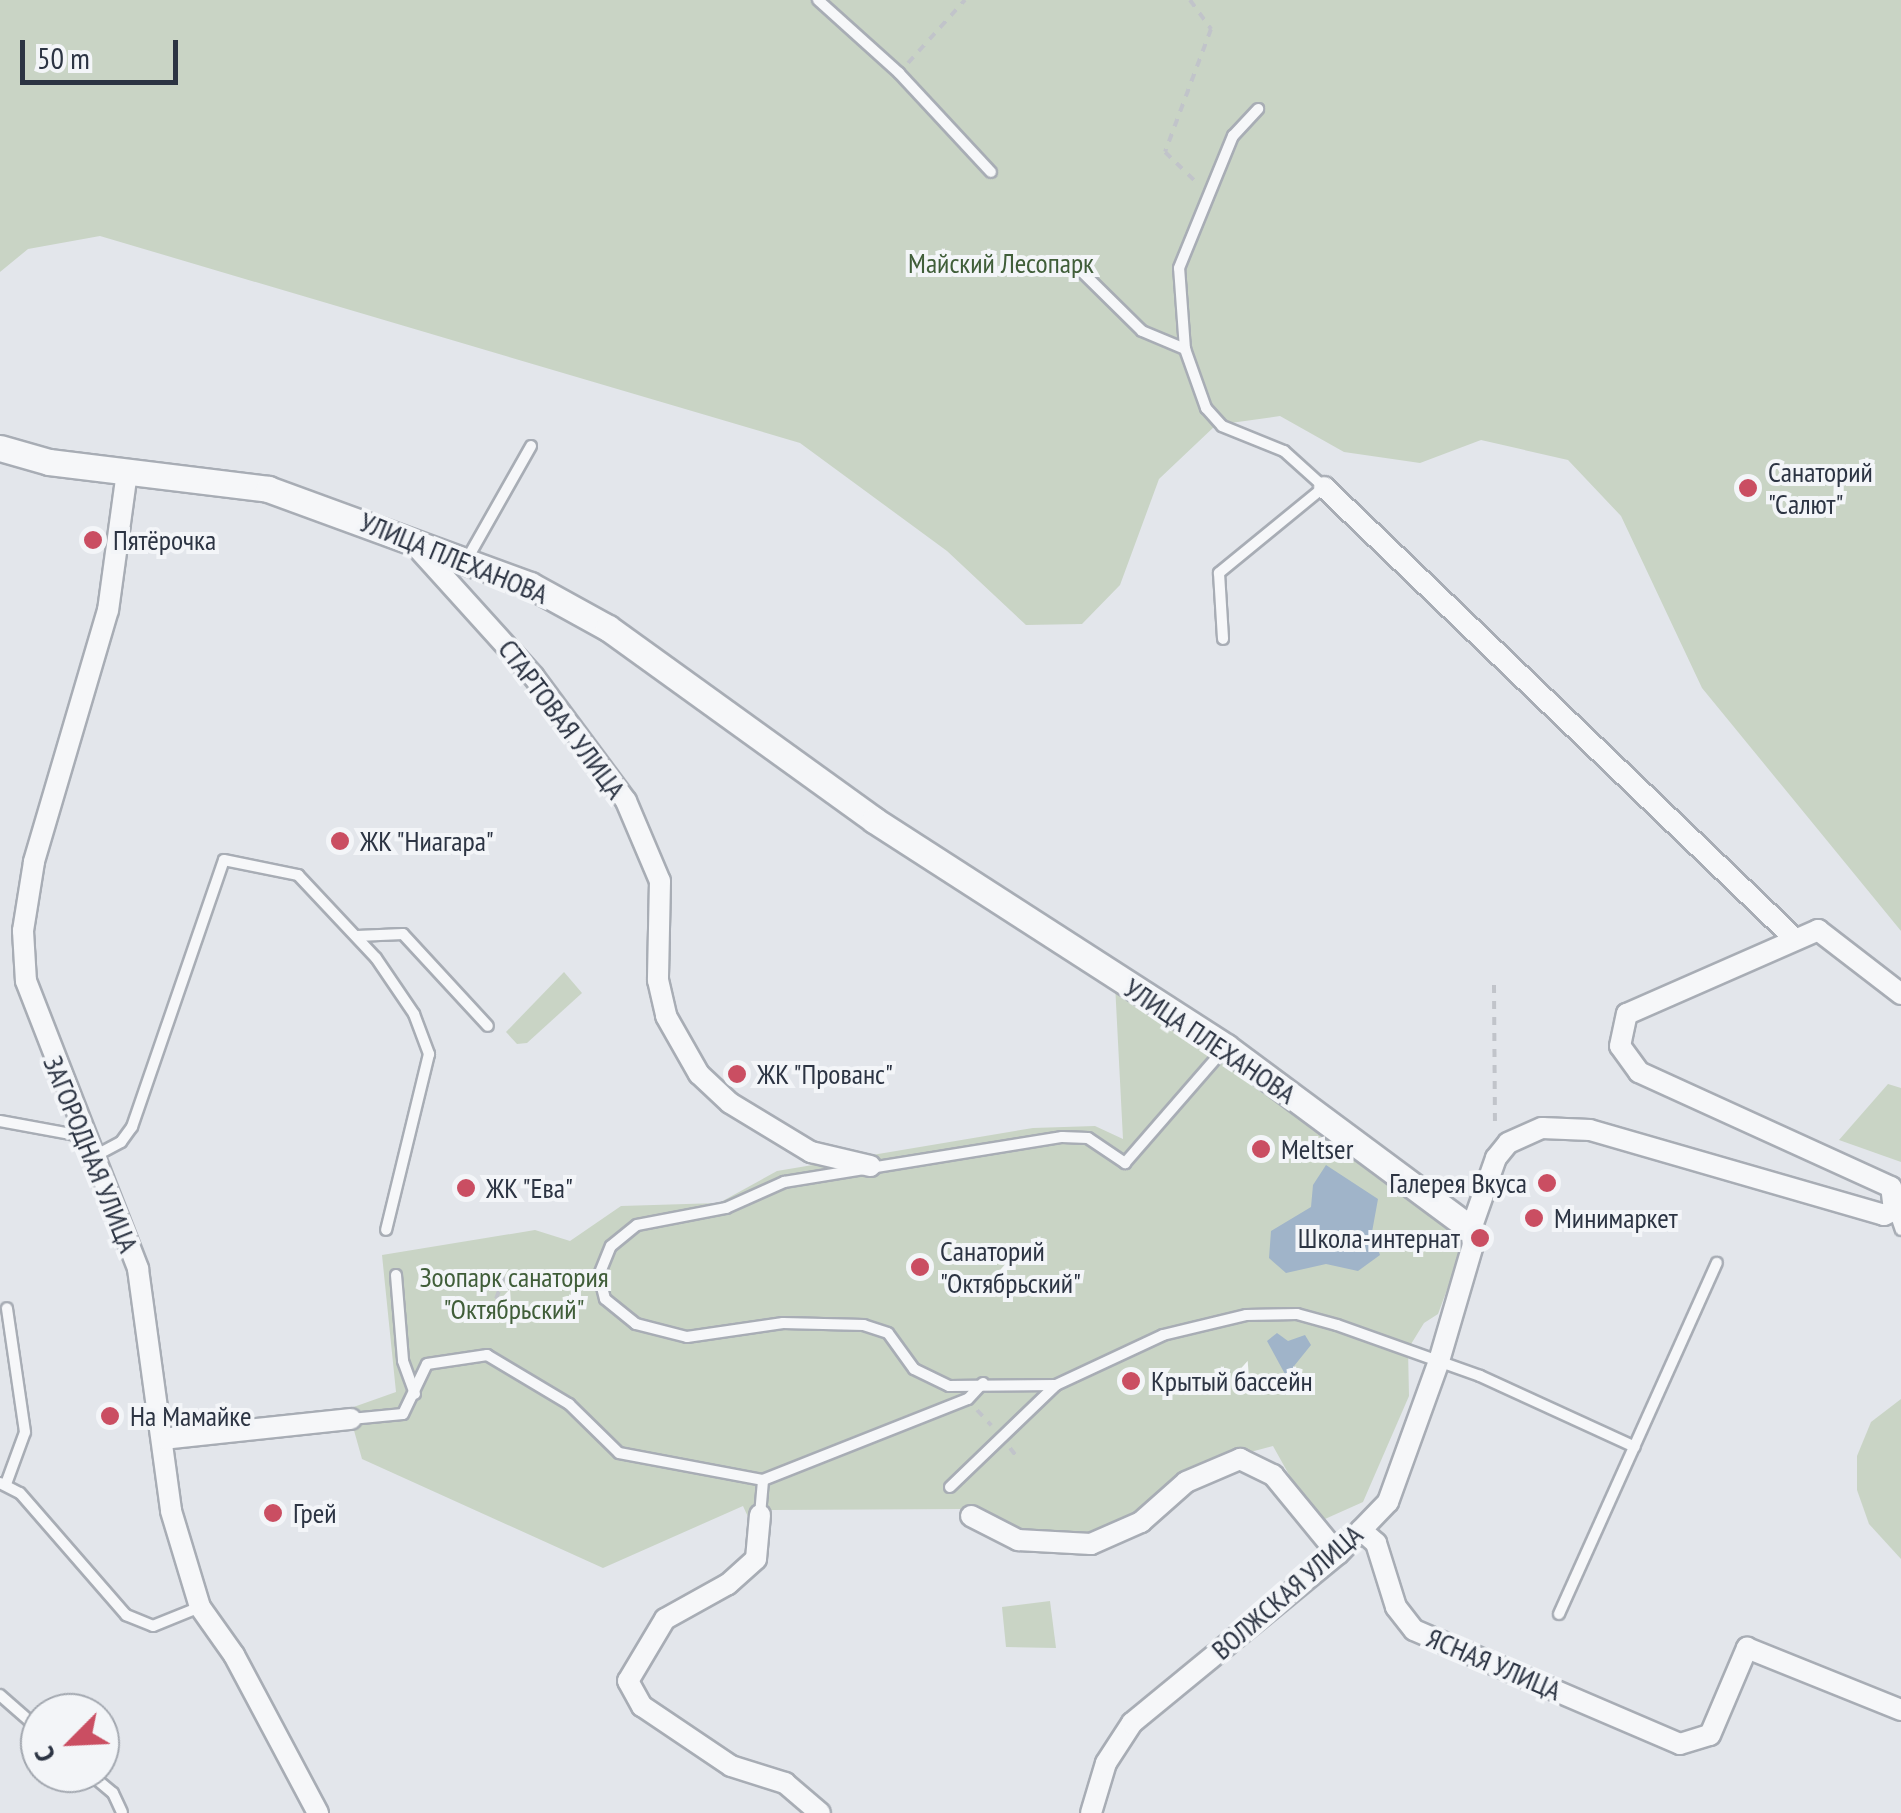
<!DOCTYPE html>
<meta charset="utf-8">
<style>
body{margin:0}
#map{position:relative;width:1901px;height:1813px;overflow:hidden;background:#e3e6eb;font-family:"PT Sans Narrow",sans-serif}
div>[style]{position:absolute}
.green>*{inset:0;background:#c9d4c5}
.water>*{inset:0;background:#a0b4c9}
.path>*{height:4px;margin-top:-2px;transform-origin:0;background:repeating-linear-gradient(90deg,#c1c4ca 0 8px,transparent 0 16px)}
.roads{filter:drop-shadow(2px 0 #a8adb5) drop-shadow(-2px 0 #a8adb5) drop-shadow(0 2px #a8adb5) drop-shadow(0 -2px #a8adb5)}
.service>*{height:10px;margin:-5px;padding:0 5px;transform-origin:5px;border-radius:5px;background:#f6f7f9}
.minor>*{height:20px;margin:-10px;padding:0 10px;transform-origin:10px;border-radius:10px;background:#f6f7f9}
.tertiary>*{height:25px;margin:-12.5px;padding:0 12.5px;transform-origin:12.5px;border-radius:12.5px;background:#f6f7f9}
.dots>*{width:28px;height:28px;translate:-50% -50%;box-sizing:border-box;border:5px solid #f3f5f8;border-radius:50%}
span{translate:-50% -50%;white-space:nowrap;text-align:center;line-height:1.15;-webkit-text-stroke:8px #f3f5f8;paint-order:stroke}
.park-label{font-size:28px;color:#405e39}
.poi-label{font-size:28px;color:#2c3443}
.left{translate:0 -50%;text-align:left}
.right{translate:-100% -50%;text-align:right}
.street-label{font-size:28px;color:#2c3443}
.north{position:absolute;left:20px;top:1693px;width:100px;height:100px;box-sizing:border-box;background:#f3f5f8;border:2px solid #a3a8b0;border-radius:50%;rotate:246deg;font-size:28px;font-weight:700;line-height:40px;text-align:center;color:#2c3443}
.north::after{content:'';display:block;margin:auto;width:35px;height:45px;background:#ca4e62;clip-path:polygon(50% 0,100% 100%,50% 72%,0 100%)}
.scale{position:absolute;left:20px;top:40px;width:158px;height:45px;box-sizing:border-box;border:5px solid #2c3443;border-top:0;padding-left:12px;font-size:30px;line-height:35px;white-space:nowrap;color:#2c3443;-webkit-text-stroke:8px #f3f5f8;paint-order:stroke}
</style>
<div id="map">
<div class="green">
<div style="clip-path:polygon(0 0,1901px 0,1901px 931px,1702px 688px,1621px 516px,1568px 460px,1481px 440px,1420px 463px,1344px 452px,1280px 416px,1216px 425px,1159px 479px,1120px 585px,1082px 624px,1026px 625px,947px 551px,800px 443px,100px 236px,28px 249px,0 272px)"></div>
<div style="clip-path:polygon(564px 972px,582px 993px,527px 1043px,517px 1044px,506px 1032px)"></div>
<div style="clip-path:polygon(1115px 984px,1465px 1241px,1438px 1314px,1424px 1323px,1408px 1349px,1409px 1396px,1363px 1502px,1316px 1523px,1273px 1446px,1213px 1462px,1105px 1531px,1065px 1538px,1022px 1532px,986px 1512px,961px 1509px,772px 1510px,749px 1519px,743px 1506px,603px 1568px,362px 1459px,348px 1409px,396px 1392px,382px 1255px,535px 1230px,570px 1241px,621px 1206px,719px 1203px,777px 1171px,1033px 1128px,1095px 1126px,1123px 1139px)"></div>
<div style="clip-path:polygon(1888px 1084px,1901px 1088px,1901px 1162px,1839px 1140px)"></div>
<div style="clip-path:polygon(1901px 1399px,1901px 1559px,1869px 1524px,1857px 1490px,1857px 1456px,1871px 1422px)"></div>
<div style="clip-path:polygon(1050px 1601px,1056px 1648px,1006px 1647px,1002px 1607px)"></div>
</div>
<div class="water">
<div style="clip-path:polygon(1326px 1165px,1378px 1199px,1372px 1232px,1380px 1255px,1358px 1271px,1326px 1264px,1286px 1273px,1269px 1258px,1271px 1231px,1311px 1207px,1313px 1185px)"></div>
<div style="clip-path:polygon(1277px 1333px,1288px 1341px,1305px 1335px,1311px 1345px,1286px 1376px,1267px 1341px)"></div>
</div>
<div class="path">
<div style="left:1190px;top:0;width:36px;rotate:54deg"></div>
<div style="left:1211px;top:29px;width:131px;rotate:110.5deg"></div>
<div style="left:1165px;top:152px;width:43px;rotate:44.1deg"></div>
<div style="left:908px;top:63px;width:85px;rotate:-47.9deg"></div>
<div style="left:1494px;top:985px;width:144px;rotate:89.6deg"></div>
<div style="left:496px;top:1299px;width:27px;rotate:-70deg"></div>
<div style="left:500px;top:1317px;width:91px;rotate:-10.1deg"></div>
<div style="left:977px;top:1410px;width:21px;rotate:47deg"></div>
<div style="left:1010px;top:1448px;width:11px;rotate:52deg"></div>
</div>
<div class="roads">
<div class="service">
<div style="left:818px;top:0;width:109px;rotate:42deg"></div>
<div style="left:899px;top:73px;width:135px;rotate:47.1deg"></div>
<div style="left:1072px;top:262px;width:98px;rotate:44.6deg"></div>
<div style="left:1142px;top:331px;width:47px;rotate:22.7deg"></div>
<div style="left:1185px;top:349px;width:63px;rotate:70.4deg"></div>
<div style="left:1206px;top:408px;width:24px;rotate:48deg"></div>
<div style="left:1222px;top:426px;width:67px;rotate:22deg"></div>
<div style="left:1284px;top:451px;width:54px;rotate:42deg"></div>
<div style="left:1324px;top:487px;width:136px;rotate:140.7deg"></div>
<div style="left:1219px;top:573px;width:66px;rotate:86.5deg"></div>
<div style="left:1185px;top:349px;width:81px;rotate:-94.2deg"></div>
<div style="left:1179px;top:268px;width:143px;rotate:-67.8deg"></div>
<div style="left:1233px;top:136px;width:37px;rotate:-47deg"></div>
<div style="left:466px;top:561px;width:132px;rotate:-60.5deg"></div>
<div style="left:357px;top:936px;width:46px;rotate:-2.5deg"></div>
<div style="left:403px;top:934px;width:125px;rotate:47.3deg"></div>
<div style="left:0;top:1121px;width:83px;rotate:10.4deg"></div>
<div style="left:91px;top:1158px;width:34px;rotate:-28deg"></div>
<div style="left:121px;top:1142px;width:19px;rotate:-54deg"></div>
<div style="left:132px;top:1127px;width:282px;rotate:-71deg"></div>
<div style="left:224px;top:860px;width:76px;rotate:11.5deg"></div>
<div style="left:298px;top:875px;width:114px;rotate:46.8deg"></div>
<div style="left:376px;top:958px;width:68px;rotate:55.8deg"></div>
<div style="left:414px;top:1014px;width:43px;rotate:69.4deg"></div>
<div style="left:429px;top:1054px;width:181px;rotate:103.7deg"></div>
<div style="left:1894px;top:1210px;width:21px;rotate:71deg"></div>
<div style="left:396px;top:1275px;width:86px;rotate:85.3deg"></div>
<div style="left:403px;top:1361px;width:35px;rotate:70deg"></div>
<div style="left:1056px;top:1385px;width:107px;rotate:179.5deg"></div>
<div style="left:949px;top:1386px;width:39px;rotate:-154deg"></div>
<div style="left:914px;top:1369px;width:44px;rotate:-125.8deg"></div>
<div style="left:888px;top:1333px;width:25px;rotate:-162deg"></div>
<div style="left:864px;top:1325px;width:81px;rotate:-178.6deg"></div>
<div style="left:783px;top:1323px;width:97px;rotate:171.7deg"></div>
<div style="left:687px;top:1337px;width:53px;rotate:-165.7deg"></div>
<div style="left:636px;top:1324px;width:40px;rotate:-141deg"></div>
<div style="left:605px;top:1299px;width:25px;rotate:-104deg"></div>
<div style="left:599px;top:1275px;width:31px;rotate:-68deg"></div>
<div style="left:611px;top:1246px;width:33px;rotate:-39deg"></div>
<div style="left:637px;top:1225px;width:91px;rotate:-10.8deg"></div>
<div style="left:726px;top:1208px;width:64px;rotate:-24.1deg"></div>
<div style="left:784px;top:1182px;width:282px;rotate:-9.2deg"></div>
<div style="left:1062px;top:1137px;width:26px;rotate:2deg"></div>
<div style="left:1088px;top:1138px;width:45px;rotate:34deg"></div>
<div style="left:1125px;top:1163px;width:154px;rotate:-49deg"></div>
<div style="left:351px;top:1419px;width:52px;rotate:-5.5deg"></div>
<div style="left:403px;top:1414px;width:55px;rotate:-64.4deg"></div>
<div style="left:427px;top:1364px;width:61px;rotate:-8.5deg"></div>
<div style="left:487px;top:1355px;width:96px;rotate:30.9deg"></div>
<div style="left:569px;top:1404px;width:70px;rotate:44.4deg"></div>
<div style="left:619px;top:1453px;width:147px;rotate:10.6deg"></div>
<div style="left:763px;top:1480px;width:220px;rotate:-21.6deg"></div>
<div style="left:968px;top:1399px;width:22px;rotate:-47deg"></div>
<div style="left:0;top:1483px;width:22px;rotate:27deg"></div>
<div style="left:20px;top:1493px;width:162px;rotate:49deg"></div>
<div style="left:126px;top:1615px;width:29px;rotate:22deg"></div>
<div style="left:153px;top:1626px;width:51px;rotate:-22deg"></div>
<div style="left:6px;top:1484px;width:55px;rotate:-69.9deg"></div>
<div style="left:25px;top:1432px;width:125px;rotate:-98.3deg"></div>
<div style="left:950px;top:1487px;width:147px;rotate:-43.9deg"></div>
<div style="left:1056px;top:1385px;width:118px;rotate:-25deg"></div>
<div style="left:1163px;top:1335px;width:85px;rotate:-13.5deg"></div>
<div style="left:1246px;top:1315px;width:51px;rotate:-1.1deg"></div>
<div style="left:1297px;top:1314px;width:41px;rotate:15.4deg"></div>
<div style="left:1337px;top:1325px;width:152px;rotate:19.6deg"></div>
<div style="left:1480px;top:1376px;width:170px;rotate:24.6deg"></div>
<div style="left:760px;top:1515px;width:35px;rotate:-85deg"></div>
<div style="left:1559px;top:1614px;width:385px;rotate:-65.8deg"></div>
<div style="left:0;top:1695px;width:53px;rotate:41.2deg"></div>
<div style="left:89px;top:1773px;width:31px;rotate:40deg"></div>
<div style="left:113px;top:1793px;width:21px;rotate:65deg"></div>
</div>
<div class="minor">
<div style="left:127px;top:472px;width:139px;rotate:97.8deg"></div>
<div style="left:108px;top:610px;width:263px;rotate:106.4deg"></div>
<div style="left:34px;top:862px;width:70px;rotate:99.1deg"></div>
<div style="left:23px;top:931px;width:50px;rotate:86.6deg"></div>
<div style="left:26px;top:981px;width:309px;rotate:68.7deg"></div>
<div style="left:138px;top:1269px;width:244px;rotate:82.2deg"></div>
<div style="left:171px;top:1511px;width:100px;rotate:73.2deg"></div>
<div style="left:200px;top:1607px;width:59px;rotate:54.7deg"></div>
<div style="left:234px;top:1655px;width:179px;rotate:62deg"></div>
<div style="left:1324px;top:487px;width:651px;rotate:43.82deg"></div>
<div style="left:414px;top:544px;width:179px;rotate:47.9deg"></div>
<div style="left:534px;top:677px;width:154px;rotate:53.4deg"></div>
<div style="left:626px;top:801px;width:87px;rotate:67deg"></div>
<div style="left:660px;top:881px;width:99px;rotate:91.2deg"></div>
<div style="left:658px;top:980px;width:37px;rotate:77deg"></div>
<div style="left:666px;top:1016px;width:67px;rotate:60.4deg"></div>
<div style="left:699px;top:1074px;width:42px;rotate:43.1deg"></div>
<div style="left:730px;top:1103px;width:95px;rotate:31.2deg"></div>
<div style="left:811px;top:1152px;width:61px;rotate:13.3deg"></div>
<div style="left:163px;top:1439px;width:189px;rotate:-6.1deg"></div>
<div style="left:760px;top:1515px;width:44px;rotate:95.2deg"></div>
<div style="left:756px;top:1559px;width:38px;rotate:138deg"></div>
<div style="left:728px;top:1584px;width:72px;rotate:150.9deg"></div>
<div style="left:665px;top:1619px;width:72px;rotate:120.8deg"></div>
<div style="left:628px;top:1681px;width:29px;rotate:61deg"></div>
<div style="left:642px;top:1706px;width:107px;rotate:34deg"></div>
<div style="left:731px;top:1766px;width:57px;rotate:17.5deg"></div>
<div style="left:785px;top:1783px;width:46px;rotate:40.6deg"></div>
<div style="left:971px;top:1516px;width:53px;rotate:27.1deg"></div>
<div style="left:1018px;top:1540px;width:73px;rotate:3.1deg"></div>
<div style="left:1091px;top:1544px;width:55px;rotate:-23.7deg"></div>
<div style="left:1141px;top:1522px;width:60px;rotate:-41.6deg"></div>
<div style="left:1186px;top:1482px;width:59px;rotate:-23.1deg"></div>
<div style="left:1240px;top:1459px;width:37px;rotate:26deg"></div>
<div style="left:1273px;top:1475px;width:102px;rotate:50.6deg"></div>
<div style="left:1361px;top:1530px;width:20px;rotate:41deg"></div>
<div style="left:1376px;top:1543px;width:67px;rotate:72.6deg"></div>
<div style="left:1396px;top:1607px;width:29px;rotate:52deg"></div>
<div style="left:1414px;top:1630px;width:289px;rotate:23.2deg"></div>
<div style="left:1680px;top:1744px;width:31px;rotate:-17deg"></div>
<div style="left:1710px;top:1735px;width:95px;rotate:-67deg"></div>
<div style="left:1747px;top:1648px;width:166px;rotate:21.9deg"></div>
<div style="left:1091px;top:1813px;width:52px;rotate:-73.3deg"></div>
<div style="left:1106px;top:1763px;width:48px;rotate:-57deg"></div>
<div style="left:1132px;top:1723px;width:266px;rotate:-39.4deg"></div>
<div style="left:1338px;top:1554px;width:72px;rotate:-46.1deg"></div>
<div style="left:1388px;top:1502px;width:150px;rotate:-70.1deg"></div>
<div style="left:1439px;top:1361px;width:121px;rotate:-73.7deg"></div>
<div style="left:1473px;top:1245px;width:16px;rotate:-97deg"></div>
<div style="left:1471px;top:1229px;width:75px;rotate:-70.6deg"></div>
<div style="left:1496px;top:1158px;width:19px;rotate:-51deg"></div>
<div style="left:1508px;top:1143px;width:37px;rotate:-24deg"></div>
<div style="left:1542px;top:1128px;width:48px;rotate:2.4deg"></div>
<div style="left:1590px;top:1130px;width:306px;rotate:16.1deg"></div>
<div style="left:1884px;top:1215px;width:11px;rotate:-27deg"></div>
<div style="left:1894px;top:1210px;width:23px;rotate:-97deg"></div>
<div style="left:1891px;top:1187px;width:277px;rotate:-155.5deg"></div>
<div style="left:1639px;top:1072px;width:32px;rotate:-126deg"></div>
<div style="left:1620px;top:1046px;width:33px;rotate:-78deg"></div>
<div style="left:1627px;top:1014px;width:209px;rotate:-23.7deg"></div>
<div style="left:1818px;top:930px;width:105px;rotate:37.6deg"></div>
</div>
<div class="tertiary">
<div style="left:0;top:448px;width:51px;rotate:15.9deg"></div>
<div style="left:49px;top:462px;width:221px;rotate:7deg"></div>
<div style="left:268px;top:489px;width:279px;rotate:20.1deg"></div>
<div style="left:530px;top:585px;width:89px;rotate:28.9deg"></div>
<div style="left:608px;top:628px;width:328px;rotate:35.8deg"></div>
<div style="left:874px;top:820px;width:419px;rotate:32.8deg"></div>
<div style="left:1226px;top:1047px;width:305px;rotate:36.6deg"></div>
</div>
</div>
<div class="dots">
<div style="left:1748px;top:488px;background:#ca4e62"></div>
<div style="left:93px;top:540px;background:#ca4e62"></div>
<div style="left:340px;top:841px;background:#ca4e62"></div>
<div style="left:737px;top:1074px;background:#ca4e62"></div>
<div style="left:1261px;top:1149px;background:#ca4e62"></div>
<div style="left:1547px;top:1183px;background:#ca4e62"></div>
<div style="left:466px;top:1188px;background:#ca4e62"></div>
<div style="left:1534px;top:1218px;background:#ca4e62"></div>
<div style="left:1480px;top:1238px;background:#ca4e62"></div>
<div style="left:920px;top:1267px;background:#ca4e62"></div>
<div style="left:1131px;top:1381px;background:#ca4e62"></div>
<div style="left:110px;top:1416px;background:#ca4e62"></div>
<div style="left:273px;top:1513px;background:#ca4e62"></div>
</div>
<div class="park-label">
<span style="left:1001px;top:263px">Майский Лесопарк</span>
<span style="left:514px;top:1293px">Зоопарк санатория<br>"Октябрьский"</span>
</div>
<div class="poi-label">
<span class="left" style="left:1768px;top:488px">Санаторий<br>"Салют"</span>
<span class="left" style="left:113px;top:540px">Пятёрочка</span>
<span class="left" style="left:360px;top:841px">ЖК "Ниагара"</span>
<span class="left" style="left:757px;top:1074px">ЖК "Прованс"</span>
<span class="left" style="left:1281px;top:1149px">Meltser</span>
<span class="right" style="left:1527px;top:1183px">Галерея Вкуса</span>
<span class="left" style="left:486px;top:1188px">ЖК "Ева"</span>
<span class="left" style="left:1554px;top:1218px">Минимаркет</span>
<span class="right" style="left:1460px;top:1238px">Школа-интернат</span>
<span class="left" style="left:940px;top:1267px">Санаторий<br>"Октябрьский"</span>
<span class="left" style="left:1151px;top:1381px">Крытый бассейн</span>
<span class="left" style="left:130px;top:1416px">На Мамайке</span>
<span class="left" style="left:293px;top:1513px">Грей</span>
</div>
<div class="street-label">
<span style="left:454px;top:558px;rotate:22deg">УЛИЦА ПЛЕХАНОВА</span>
<span style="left:562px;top:719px;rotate:53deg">СТАРТОВАЯ УЛИЦА</span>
<span style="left:1210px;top:1041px;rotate:34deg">УЛИЦА ПЛЕХАНОВА</span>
<span style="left:91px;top:1154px;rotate:68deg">ЗАГОРОДНАЯ УЛИЦА</span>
<span style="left:1287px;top:1592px;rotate:-41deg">ВОЛЖСКАЯ УЛИЦА</span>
<span style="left:1494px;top:1664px;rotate:23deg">ЯСНАЯ УЛИЦА</span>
</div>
<div class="north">С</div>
<div class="scale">50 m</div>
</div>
